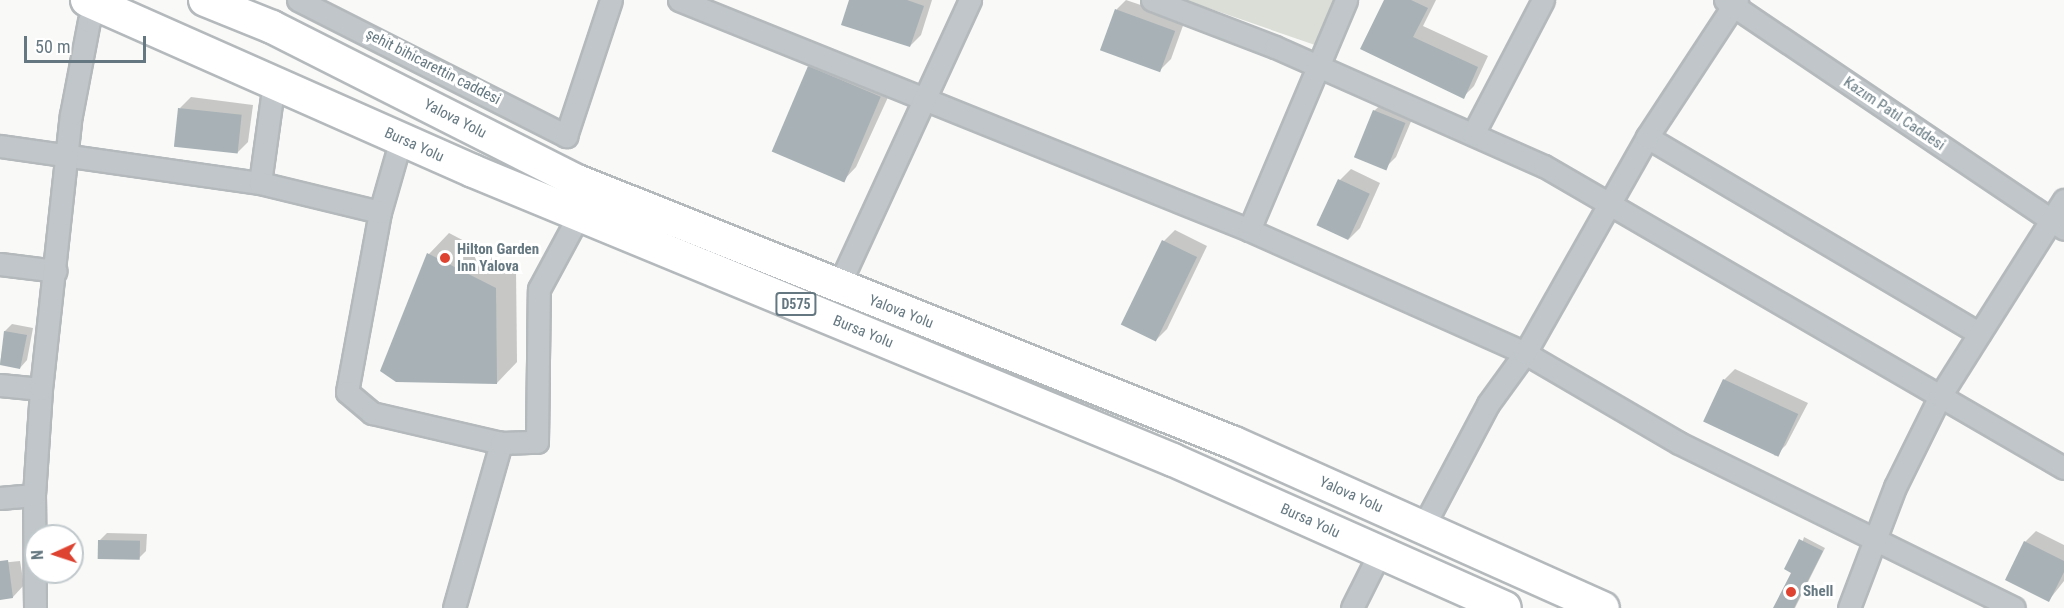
<!DOCTYPE html>
<meta charset="utf-8">
<style>
body{margin:0}
#map{position:relative;width:2064px;height:608px;overflow:hidden;background:#f9f9f7;font-family:"Roboto Condensed",sans-serif}
div>[style]{position:absolute}
.green>*{inset:0;background:#daded6}
.shadow>*{inset:0;background:#0003}
.building>*{inset:0;background:#a7b1b6;transform-origin:0 0}
.roads{filter:drop-shadow(2px 0 #b4b9bc) drop-shadow(-2px 0 #b4b9bc) drop-shadow(0 2px #b4b9bc) drop-shadow(0 -2px #b4b9bc)}
.minor>*{height:21px;margin:-10.5px;padding:0 10.5px;transform-origin:10.5px;border-radius:10.5px;background:#c0c6c9}
.highway>*{height:32px;margin:-16px;padding:0 16px;transform-origin:16px;border-radius:16px;background:#fff}
.dots>*{width:16px;height:16px;translate:-50% -50%;box-sizing:border-box;border:3px solid #fff;border-radius:50%}
span{translate:-50% -50%;white-space:nowrap;text-align:center;line-height:1.15;-webkit-text-stroke:6px #fff;paint-order:stroke}
.shield-label span{padding:2px 4px;background:#fff;border:2px solid;border-radius:4px;-webkit-text-stroke-width:0}
.shield-label{font-size:14px;color:#657881;font-weight:700}
.street-label{font-size:15px;color:#657881}
.poi-label{font-size:15px;color:#657881;font-weight:700}
.left{translate:0 -50%;text-align:left}
.north{position:absolute;left:24px;top:524px;width:60px;height:60px;box-sizing:border-box;background:#fff;border:2px solid #c1c9cd;border-radius:50%;rotate:267deg;font-size:16px;font-weight:700;line-height:24px;text-align:center;color:#657881}
.north::after{content:'';display:block;margin:auto;width:21px;height:27px;background:#de4331;clip-path:polygon(50% 0,100% 100%,50% 72%,0 100%)}
.scale{position:absolute;left:24px;top:36px;width:122px;height:27px;box-sizing:border-box;border:3px solid #657881;border-top:0;padding-left:8px;font-size:18px;line-height:21px;white-space:nowrap;color:#657881;-webkit-text-stroke:4px #fff;paint-order:stroke}
</style>
<div id="map">
<div class="green">
<div style="clip-path:polygon(1185px 0,1338px 0,1315px 45px)"></div>
</div>
<div class="shadow">
<div style="clip-path:polygon(850px 0,932px 0,921px 35px,910px 46px)"></div>
<div style="clip-path:polygon(1126px 0,1185px 20px,1171px 59px,1160px 70px,1102px 49px,1117px 9px)"></div>
<div style="clip-path:polygon(1386px 0,1436px 0,1423px 26px,1488px 56px,1474px 86px,1463px 97px,1362px 48px)"></div>
<div style="clip-path:polygon(824px 52px,895px 82px,856px 167px,842px 182px,810px 67px)"></div>
<div style="clip-path:polygon(191px 97px,253px 105px,248px 142px,237px 153px,180px 108px)"></div>
<div style="clip-path:polygon(1386px 100px,1415px 112px,1396px 157px,1385px 168px,1374px 111px)"></div>
<div style="clip-path:polygon(1351px 169px,1380px 183px,1360px 228px,1349px 239px,1340px 180px)"></div>
<div style="clip-path:polygon(1175px 230px,1207px 246px,1167px 329px,1156px 340px,1164px 241px)"></div>
<div style="clip-path:polygon(449px 233px,516px 268px,517px 362px,497px 383px,381px 371px,429px 254px)"></div>
<div style="clip-path:polygon(12px 324px,33px 328px,27px 360px,20px 368px,0 364px,5px 331px)"></div>
<div style="clip-path:polygon(1735px 369px,1808px 403px,1786px 445px,1775px 456px,1724px 380px)"></div>
<div style="clip-path:polygon(2036px 531px,2064px 545px,2064px 581px,2049px 600px,2025px 542px)"></div>
<div style="clip-path:polygon(107px 533px,147px 534px,146px 551px,138px 559px,100px 540px)"></div>
<div style="clip-path:polygon(1804px 537px,1825px 548px,1795px 608px,1775px 608px,1793px 572px)"></div>
<div style="clip-path:polygon(20px 561px,24px 585px,13px 597px,0 598px,0 563px)"></div>
</div>
<div class="building">
<div style="clip-path:polygon(849px 0,907px 0,924px 6px,910px 47px,841px 25px)"></div>
<div style="clip-path:polygon(1384px 0,1411px 0,1428px 8px,1413px 37px,1478px 67px,1464px 99px,1360px 49px)"></div>
<div style="left:1115px;top:9px;width:64px;height:44px;rotate:20deg"></div>
<div style="left:808px;top:66px;width:79px;height:93px;rotate:23deg"></div>
<div style="left:178px;top:108px;width:64px;height:39px;rotate:6deg"></div>
<div style="left:1373px;top:110px;width:35px;height:51px;rotate:22deg"></div>
<div style="left:1338px;top:179px;width:35px;height:51px;rotate:25deg"></div>
<div style="left:1162px;top:240px;width:39px;height:94px;rotate:26deg"></div>
<div style="clip-path:polygon(427px 253px,496px 288px,497px 384px,396px 382px,380px 371px)"></div>
<div style="clip-path:polygon(4px 331px,27px 335px,20px 369px,0 365px)"></div>
<div style="left:1723px;top:379px;width:83px;height:47px;rotate:25deg"></div>
<div style="clip-path:polygon(1799px 539px,1823px 551px,1794px 608px,1773px 608px,1791px 573px,1784px 569px)"></div>
<div style="left:98px;top:540px;width:42px;height:19px;rotate:1deg"></div>
<div style="clip-path:polygon(2024px 541px,2064px 561px,2064px 572px,2049px 602px,2005px 580px)"></div>
<div style="clip-path:polygon(8px 560px,13px 598px,0 600px,0 561px)"></div>
</div>
<div class="roads">
<div class="minor">
<div style="left:298px;top:0;width:301px;rotate:26.9deg"></div>
<div style="left:566px;top:136px;width:143px;rotate:-71.7deg"></div>
<div style="left:679px;top:0;width:615px;rotate:21.97deg"></div>
<div style="left:1249px;top:230px;width:302px;rotate:24deg"></div>
<div style="left:1525px;top:353px;width:178px;rotate:30.3deg"></div>
<div style="left:1679px;top:443px;width:373px;rotate:26.2deg"></div>
<div style="left:1152px;top:0;width:132px;rotate:20.9deg"></div>
<div style="left:1275px;top:47px;width:294px;rotate:23.9deg"></div>
<div style="left:1544px;top:166px;width:601px;rotate:30.15deg"></div>
<div style="left:1725px;top:0;width:409px;rotate:34deg"></div>
<div style="left:1473px;top:134px;width:151px;rotate:-62.4deg"></div>
<div style="left:1647px;top:137px;width:386px;rotate:30.6deg"></div>
<div style="left:401px;top:139px;width:76px;rotate:106deg"></div>
<div style="left:380px;top:212px;width:183px;rotate:100.4deg"></div>
<div style="left:347px;top:392px;width:33px;rotate:40deg"></div>
<div style="left:372px;top:413px;width:132px;rotate:13.1deg"></div>
<div style="left:0;top:146px;width:263px;rotate:8.1deg"></div>
<div style="left:260px;top:183px;width:102px;rotate:-82.1deg"></div>
<div style="left:260px;top:183px;width:123px;rotate:13.6deg"></div>
<div style="left:1249px;top:230px;width:250px;rotate:-67.1deg"></div>
<div style="left:0;top:264px;width:56px;rotate:7.1deg"></div>
<div style="left:838px;top:287px;width:316px;rotate:-65.3deg"></div>
<div style="left:0;top:385px;width:41px;rotate:5.6deg"></div>
<div style="left:0;top:498px;width:34px;rotate:-5deg"></div>
<div style="left:1423px;top:527px;width:139px;rotate:-62.1deg"></div>
<div style="left:1488px;top:404px;width:63px;rotate:-54deg"></div>
<div style="left:1525px;top:353px;width:248px;rotate:-60.5deg"></div>
<div style="left:1647px;top:137px;width:164px;rotate:-56.7deg"></div>
<div style="left:35px;top:608px;width:113px;rotate:-90.5deg"></div>
<div style="left:34px;top:495px;width:106px;rotate:-86.2deg"></div>
<div style="left:41px;top:389px;width:276px;rotate:-83.8deg"></div>
<div style="left:71px;top:115px;width:96px;rotate:-79.2deg"></div>
<div style="left:89px;top:21px;width:18px;rotate:-61deg"></div>
<div style="left:454px;top:608px;width:172px;rotate:-74.1deg"></div>
<div style="left:501px;top:443px;width:36px;rotate:-2deg"></div>
<div style="left:537px;top:442px;width:153px;rotate:-89.3deg"></div>
<div style="left:539px;top:289px;width:84px;rotate:-61.6deg"></div>
<div style="left:1352px;top:608px;width:63px;rotate:-63.4deg"></div>
<div style="left:1849px;top:608px;width:129px;rotate:-69.2deg"></div>
<div style="left:1895px;top:487px;width:102px;rotate:-63.7deg"></div>
<div style="left:1940px;top:396px;width:232px;rotate:-57.7deg"></div>
</div>
<div class="highway">
<div style="left:87px;top:0;width:422px;rotate:23.9deg"></div>
<div style="left:473px;top:171px;width:757px;rotate:22.43deg"></div>
<div style="left:1173px;top:460px;width:363px;rotate:24deg"></div>
<div style="left:205px;top:0;width:72px;rotate:21.9deg"></div>
<div style="left:272px;top:27px;width:342px;rotate:26.8deg"></div>
<div style="left:577px;top:181px;width:707px;rotate:21.74deg"></div>
<div style="left:1234px;top:443px;width:404px;rotate:24.1deg"></div>
</div>
</div>
<div class="dots">
<div style="left:445px;top:258px;background:#de4331"></div>
<div style="left:1791px;top:592px;background:#de4331"></div>
</div>
<div class="shield-label">
<span style="left:796px;top:304px">D575</span>
</div>
<div class="street-label">
<span style="left:433px;top:67px;rotate:27deg">şehit bihicarettin caddesi</span>
<span style="left:1894px;top:114px;rotate:34deg">Kazım Patıl Caddesi</span>
<span style="left:455px;top:119px;rotate:27deg">Yalova Yolu</span>
<span style="left:414px;top:145px;rotate:24deg">Bursa Yolu</span>
<span style="left:901px;top:312px;rotate:21deg">Yalova Yolu</span>
<span style="left:863px;top:332px;rotate:22deg">Bursa Yolu</span>
<span style="left:1351px;top:495px;rotate:24deg">Yalova Yolu</span>
<span style="left:1310px;top:521px;rotate:24deg">Bursa Yolu</span>
</div>
<div class="poi-label">
<span class="left" style="left:457px;top:258px">Hilton Garden<br>Inn Yalova</span>
<span class="left" style="left:1803px;top:592px">Shell</span>
</div>
<div class="north">N</div>
<div class="scale">50 m</div>
</div>
